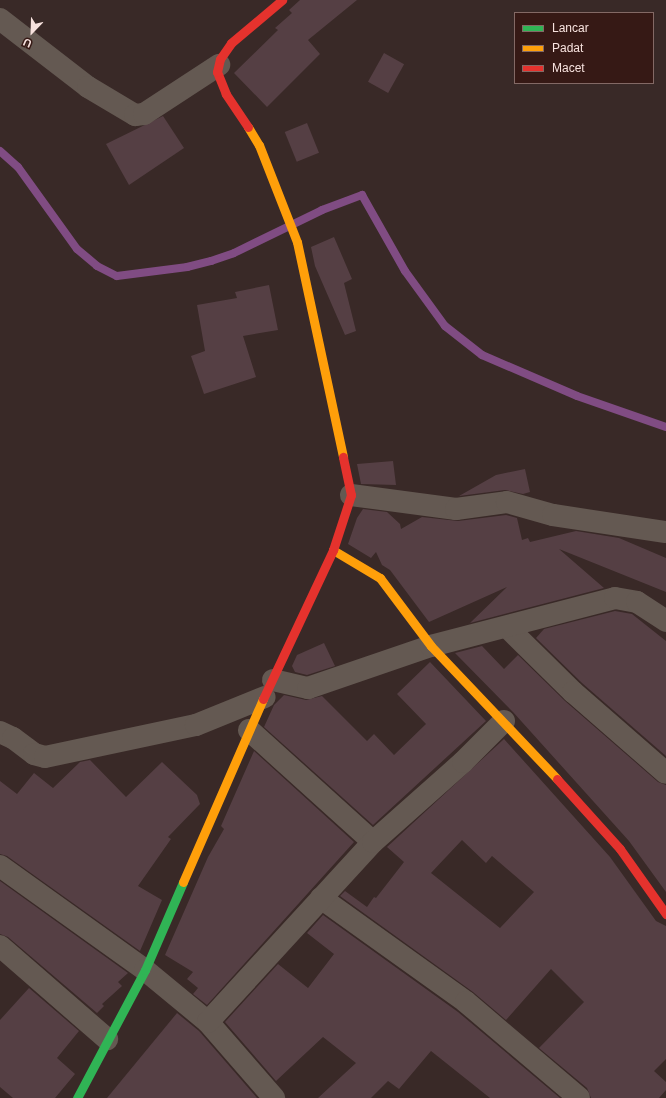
<!DOCTYPE html>
<style>
body{margin:0}
#map{position:relative;width:666px;height:1098px;overflow:hidden;background:#392927;font-family:Arial,sans-serif}
div>[style]{position:absolute}
.stream>*{height:8px;margin:-4px;padding:0 4px;transform-origin:4px;border-radius:4px;background:#804c83}
.building>*{inset:0;background:#553f44;transform-origin:0 0}
.street>*{height:22px;margin:-11px;padding:0 11px;transform-origin:11px;border-radius:11px;background:#645952}
.fast>*{height:9px;margin:-4.5px;padding:0 4.5px;transform-origin:4.5px;border-radius:4.5px;background:#30b455}
.slow>*{height:9px;margin:-4.5px;padding:0 4.5px;transform-origin:4.5px;border-radius:4.5px;background:#ff9f0a}
.jam>*{height:9px;margin:-4.5px;padding:0 4.5px;transform-origin:4.5px;border-radius:4.5px;background:#e5322d}
span{translate:-50% -50%;white-space:nowrap;text-align:center;line-height:1.15;-webkit-text-stroke:3px #361915;paint-order:stroke}
.legend{position:absolute;left:514px;top:12px;width:140px;height:72px;box-sizing:border-box;background:#361915;border:1px solid #836965;margin:0;padding:5px 7px;list-style:none;font-size:12px;color:#f7e2de}
.legend li{display:flex;align-items:center;gap:8px;height:20px}
.legend b{width:20px;border:1px solid #836965}
.north{position:absolute;left:12px;top:12px;width:40px;height:40px;-webkit-text-stroke:3px #361915;paint-order:stroke;rotate:203deg;font-size:11px;font-weight:700;line-height:16px;text-align:center;color:#f7e2de}
.north::after{content:'';display:block;margin:auto;width:14px;height:18px;background:#f7e2de;clip-path:polygon(50% 0,100% 100%,50% 72%,0 100%)}
</style>
<div id="map">
<div class="stream">
<div style="left:0;top:151px;width:24px;rotate:42deg"></div>
<div style="left:18px;top:167px;width:101px;rotate:54.3deg"></div>
<div style="left:77px;top:249px;width:26px;rotate:40deg"></div>
<div style="left:97px;top:266px;width:22px;rotate:27deg"></div>
<div style="left:117px;top:276px;width:71px;rotate:-7.3deg"></div>
<div style="left:187px;top:267px;width:25px;rotate:-14deg"></div>
<div style="left:211px;top:261px;width:24px;rotate:-19deg"></div>
<div style="left:234px;top:253px;width:98px;rotate:-26deg"></div>
<div style="left:322px;top:210px;width:43px;rotate:-20.6deg"></div>
<div style="left:362px;top:195px;width:87px;rotate:60.5deg"></div>
<div style="left:405px;top:271px;width:68px;rotate:54deg"></div>
<div style="left:445px;top:326px;width:47px;rotate:38.1deg"></div>
<div style="left:482px;top:355px;width:103px;rotate:23.3deg"></div>
<div style="left:577px;top:396px;width:94px;rotate:19.2deg"></div>
</div>
<div class="building">
<div style="clip-path:polygon(300px 0,357px 0,308px 40px,320px 54px,267px 107px,234px 73px,278px 30px,275px 28px,292px 13px,289px 10px)"></div>
<div style="left:384px;top:53px;width:23px;height:33px;rotate:29deg"></div>
<div style="clip-path:polygon(163px 116px,184px 148px,129px 185px,106px 144px)"></div>
<div style="left:307px;top:123px;width:32px;height:24px;rotate:68deg"></div>
<div style="clip-path:polygon(334px 237px,352px 279px,344px 283px,356px 331px,345px 335px,315px 266px,311px 247px)"></div>
<div style="clip-path:polygon(269px 285px,278px 330px,243px 336px,256px 377px,204px 394px,191px 356px,205px 351px,197px 305px,237px 298px,235px 292px)"></div>
<div style="clip-path:polygon(393px 461px,396px 485px,361px 484px,357px 464px)"></div>
<div style="clip-path:polygon(525px 469px,530px 492px,523px 494px,505px 490px,459px 496px,496px 475px)"></div>
<div style="clip-path:polygon(363px 509px,387px 512px,400px 524px,401px 529px,422px 517px,458px 521px,506px 515px,517px 518px,522px 540px,528px 538px,530px 542px,576px 531px,619px 538px,666px 558px,666px 592px,559px 549px,604px 588px,470px 623px,507px 587px,429px 622px,390px 570px,382px 565px,376px 552px,371px 558px,348px 544px,357px 518px)"></div>
<div style="clip-path:polygon(615px 611px,632px 614px,666px 641px,666px 756px,582px 683px,536px 638px,544px 629px)"></div>
<div style="clip-path:polygon(324px 643px,335px 666px,307px 675px,295px 672px,292px 666px,297px 655px)"></div>
<div style="clip-path:polygon(482px 646px,504px 669px,518px 655px,565px 701px,658px 782px,666px 785px,666px 892px,629px 841px,513px 712px,455px 653px)"></div>
<div style="clip-path:polygon(430px 662px,486px 721px,373px 825px,264px 727px,274px 705px,284px 695px,306px 700px,322px 696px,367px 741px,374px 734px,394px 755px,426px 724px,397px 694px)"></div>
<div style="clip-path:polygon(evenodd,504px 739px,610px 857px,656px 921px,666px 926px,666px 1059px,654px 1071px,666px 1082px,666px 1090px,659px 1098px,591px 1098px,587px 1088px,539px 1048px,584px 1002px,551px 969px,506px 1020px,473px 992px,340px 896px,345px 891px,367px 907px,374px 897px,376px 898px,404px 862px,387px 847px,504px 739px,462px 840px,486px 863px,492px 856px,534px 892px,500px 928px,431px 873px,462px 840px)"></div>
<div style="clip-path:polygon(254px 751px,354px 842px,207px 1005px,193px 994px,198px 988px,187px 979px,193px 972px,165px 955px,208px 857px,224px 829px,221px 826px)"></div>
<div style="clip-path:polygon(90px 760px,126px 797px,162px 762px,197px 795px,200px 804px,168px 837px,171px 839px,138px 886px,162px 900px,140px 951px,7px 856px,0 854px,0 781px,17px 794px,34px 773px,53px 788px,80px 762px)"></div>
<div style="clip-path:polygon(0 881px,128px 973px,118px 982px,122px 986px,102px 1004px,104px 1006px,97px 1013px,8px 937px,0 934px)"></div>
<div style="clip-path:polygon(323px 915px,458px 1012px,560px 1098px,490px 1098px,431px 1051px,399px 1089px,388px 1081px,371px 1098px,318px 1098px,356px 1063px,323px 1037px,276px 1081px,225px 1022px,278px 964px,308px 988px,334px 954px,307px 933px)"></div>
<div style="clip-path:polygon(29px 988px,79px 1031px,57px 1058px,75px 1074px,55px 1098px,13px 1098px,0 1087px,0 1020px)"></div>
<div style="clip-path:polygon(177px 1013px,199px 1031px,257px 1098px,107px 1098px)"></div>
</div>
<div class="street">
<div style="left:0;top:19px;width:111px;rotate:37.7deg"></div>
<div style="left:88px;top:87px;width:55px;rotate:30.8deg"></div>
<div style="left:135px;top:115px;width:9px;rotate:-6deg"></div>
<div style="left:144px;top:114px;width:90px;rotate:-33.2deg"></div>
<div style="left:351px;top:495px;width:106px;rotate:7.6deg"></div>
<div style="left:456px;top:509px;width:51px;rotate:-7.8deg"></div>
<div style="left:507px;top:502px;width:48px;rotate:15.8deg"></div>
<div style="left:553px;top:515px;width:114px;rotate:8.6deg"></div>
<div style="left:508px;top:628px;width:91px;rotate:44.6deg"></div>
<div style="left:573px;top:692px;width:123px;rotate:41.1deg"></div>
<div style="left:273px;top:680px;width:36px;rotate:13deg"></div>
<div style="left:308px;top:688px;width:130px;rotate:-18.9deg"></div>
<div style="left:431px;top:646px;width:190px;rotate:-14.6deg"></div>
<div style="left:615px;top:598px;width:22px;rotate:10deg"></div>
<div style="left:637px;top:602px;width:35px;rotate:33deg"></div>
<div style="left:249px;top:730px;width:167px;rotate:42.1deg"></div>
<div style="left:0;top:732px;width:14px;rotate:25deg"></div>
<div style="left:13px;top:738px;width:26px;rotate:37deg"></div>
<div style="left:34px;top:754px;width:11px;rotate:15deg"></div>
<div style="left:45px;top:757px;width:154px;rotate:-12deg"></div>
<div style="left:196px;top:725px;width:74px;rotate:-22.1deg"></div>
<div style="left:0;top:866px;width:178px;rotate:35.6deg"></div>
<div style="left:145px;top:970px;width:82px;rotate:39.5deg"></div>
<div style="left:208px;top:1022px;width:101px;rotate:49deg"></div>
<div style="left:321px;top:898px;width:178px;rotate:35.6deg"></div>
<div style="left:466px;top:1002px;width:148px;rotate:40.3deg"></div>
<div style="left:0;top:946px;width:142px;rotate:41deg"></div>
<div style="left:208px;top:1022px;width:244px;rotate:-47.5deg"></div>
<div style="left:373px;top:842px;width:120px;rotate:-41.6deg"></div>
<div style="left:463px;top:762px;width:58px;rotate:-45deg"></div>
</div>
<div class="fast">
<div style="left:77px;top:1098px;width:145px;rotate:-62deg"></div>
<div style="left:145px;top:970px;width:96px;rotate:-66.6deg"></div>
</div>
<div class="slow">
<div style="left:248px;top:127px;width:21px;rotate:59deg"></div>
<div style="left:259px;top:145px;width:104px;rotate:68.6deg"></div>
<div style="left:297px;top:242px;width:220px;rotate:77.9deg"></div>
<div style="left:333px;top:550px;width:55px;rotate:30.8deg"></div>
<div style="left:380px;top:578px;width:85px;rotate:53.1deg"></div>
<div style="left:431px;top:646px;width:183px;rotate:46.5deg"></div>
<div style="left:183px;top:882px;width:200px;rotate:-66.4deg"></div>
</div>
<div class="jam">
<div style="left:248px;top:127px;width:40px;rotate:-124deg"></div>
<div style="left:226px;top:94px;width:24px;rotate:-112deg"></div>
<div style="left:217px;top:72px;width:13px;rotate:-77deg"></div>
<div style="left:220px;top:59px;width:19px;rotate:-55deg"></div>
<div style="left:231px;top:43px;width:67px;rotate:-40.1deg"></div>
<div style="left:263px;top:699px;width:165px;rotate:-64.8deg"></div>
<div style="left:333px;top:550px;width:58px;rotate:-71.9deg"></div>
<div style="left:351px;top:495px;width:39px;rotate:-102deg"></div>
<div style="left:557px;top:779px;width:94px;rotate:48deg"></div>
<div style="left:620px;top:849px;width:80px;rotate:54.7deg"></div>
</div>
<ul class="legend">
<li><b style="height:5px;background:#30b455"></b>Lancar</li>
<li><b style="height:5px;background:#ff9f0a"></b>Padat</li>
<li><b style="height:5px;background:#e5322d"></b>Macet</li>
</ul>
<div class="north">U</div>
</div>
